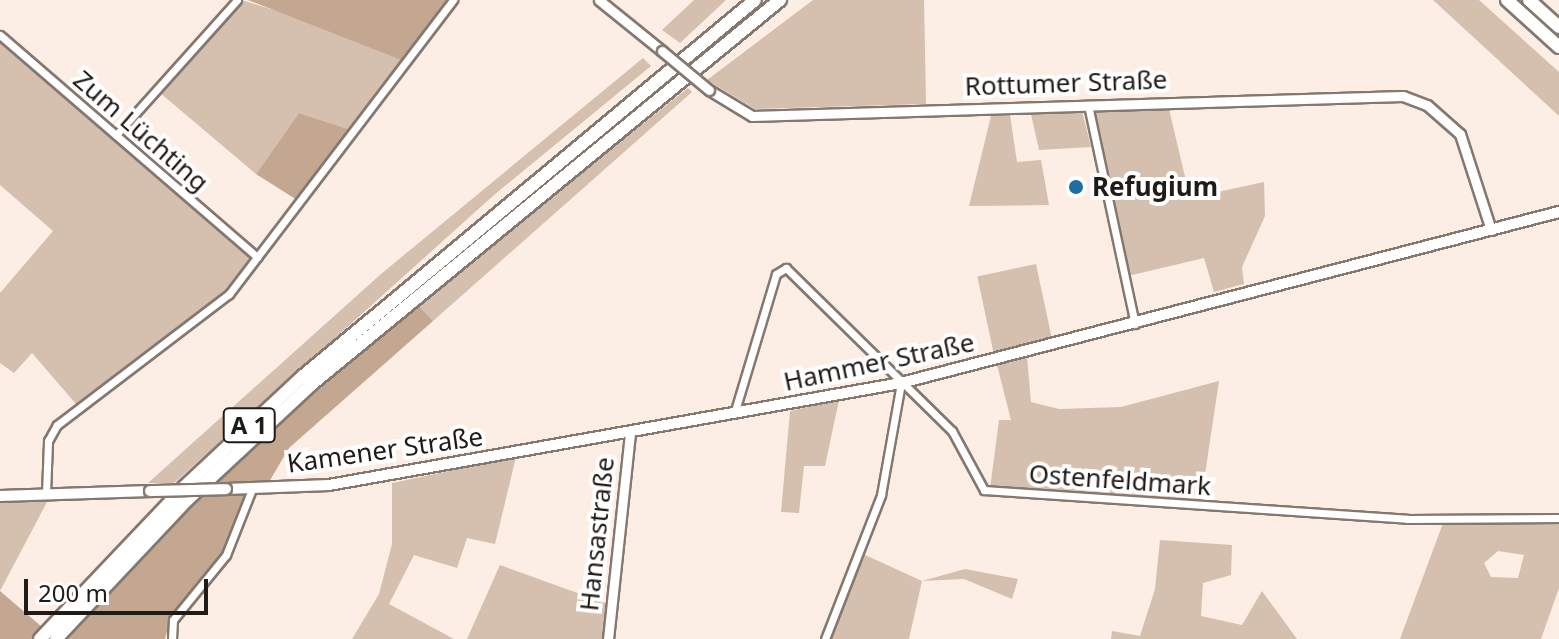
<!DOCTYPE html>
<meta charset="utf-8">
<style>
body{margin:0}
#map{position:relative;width:1559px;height:639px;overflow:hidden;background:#fceee4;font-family:"Noto Sans",sans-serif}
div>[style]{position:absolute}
.green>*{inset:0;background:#d5bfae;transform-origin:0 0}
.forest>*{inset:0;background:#c3a790}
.roads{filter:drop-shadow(2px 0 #84786f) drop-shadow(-2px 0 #84786f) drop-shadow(0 2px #84786f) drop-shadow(0 -2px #84786f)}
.minor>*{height:7px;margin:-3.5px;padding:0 3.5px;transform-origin:3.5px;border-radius:3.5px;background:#fff}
.tertiary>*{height:9px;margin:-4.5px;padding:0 4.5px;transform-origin:4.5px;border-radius:4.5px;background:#fff}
.secondary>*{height:10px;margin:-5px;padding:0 5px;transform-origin:5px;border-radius:5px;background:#fff}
.motorway>*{height:12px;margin:-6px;padding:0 6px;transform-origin:6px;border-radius:6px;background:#fff}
.bridges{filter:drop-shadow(2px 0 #84786f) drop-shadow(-2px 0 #84786f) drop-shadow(0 2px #84786f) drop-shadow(0 -2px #84786f)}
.tertiary-bridge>*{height:9px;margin:-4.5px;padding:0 4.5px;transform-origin:4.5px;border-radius:4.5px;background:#fff}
.secondary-bridge>*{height:10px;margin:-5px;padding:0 5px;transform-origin:5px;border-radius:5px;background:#fff}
.dots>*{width:22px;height:22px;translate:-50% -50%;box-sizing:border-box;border:4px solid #fff;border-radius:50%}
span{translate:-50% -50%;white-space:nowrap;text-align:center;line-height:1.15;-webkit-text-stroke:8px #fff;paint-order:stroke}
.shield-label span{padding:2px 6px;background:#fff;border:2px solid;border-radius:6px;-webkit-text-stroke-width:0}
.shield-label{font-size:24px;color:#1f1b17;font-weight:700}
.street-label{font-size:26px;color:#1f1b17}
.poi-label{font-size:26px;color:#1f1b17;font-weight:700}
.left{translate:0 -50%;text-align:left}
.scale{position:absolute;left:24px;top:579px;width:184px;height:36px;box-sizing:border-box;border:4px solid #1f1b17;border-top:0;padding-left:10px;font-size:24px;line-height:28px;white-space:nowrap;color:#1f1b17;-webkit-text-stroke:6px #fff;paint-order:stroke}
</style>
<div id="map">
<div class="green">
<div style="clip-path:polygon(242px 0,334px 29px,404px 61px,351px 130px,299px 113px,256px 174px,159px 92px)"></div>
<div style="clip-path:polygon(694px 0,726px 0,680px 43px,662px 30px)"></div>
<div style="clip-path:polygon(813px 0,924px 0,926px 104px,755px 109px,707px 80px)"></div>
<div style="clip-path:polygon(1433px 0,1479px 0,1559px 72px,1559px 116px)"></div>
<div style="clip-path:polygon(0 43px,252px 257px,217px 301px,76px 404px,32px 353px,14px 373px,0 363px,0 293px,53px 231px,0 185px)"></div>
<div style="clip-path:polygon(643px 58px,651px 66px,494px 195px,174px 483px,148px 483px,381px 274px)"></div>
<div style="clip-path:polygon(688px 88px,692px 92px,433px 321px,417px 304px)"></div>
<div style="clip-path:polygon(1169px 109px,1190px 198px,1264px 182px,1265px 216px,1242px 267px,1244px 284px,1214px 292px,1204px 258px,1128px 276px,1094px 111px)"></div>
<div style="clip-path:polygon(1082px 111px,1091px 147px,1039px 150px,1031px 114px)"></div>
<div style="clip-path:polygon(1010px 115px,1017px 162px,1041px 160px,1049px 205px,969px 206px,991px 116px)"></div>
<div style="left:1036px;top:264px;width:77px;height:60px;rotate:78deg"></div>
<div style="clip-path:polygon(1027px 356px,1031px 402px,1059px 409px,1121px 407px,1219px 381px,1201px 501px,990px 489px,999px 420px,1011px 420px,997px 365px)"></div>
<div style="clip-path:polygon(839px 400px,825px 466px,804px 466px,799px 513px,781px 512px,790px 411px)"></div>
<div style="clip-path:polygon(516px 457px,495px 544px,467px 538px,457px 568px,414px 555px,389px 604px,454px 639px,352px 639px,379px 594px,392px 544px,392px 483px)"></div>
<div style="clip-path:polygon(0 502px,47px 502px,0 591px)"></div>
<div style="clip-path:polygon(evenodd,1559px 522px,1559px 588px,1541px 639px,1400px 639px,1443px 523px,1559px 522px,1498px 551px,1524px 555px,1518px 578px,1491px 577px,1484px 563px,1498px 551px)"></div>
<div style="clip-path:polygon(1160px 540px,1232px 545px,1231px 575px,1203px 583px,1201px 616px,1242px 625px,1262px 591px,1297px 639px,1111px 639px,1112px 631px,1140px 636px,1155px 589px)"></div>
<div style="clip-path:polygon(863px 554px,922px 581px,965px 569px,1018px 579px,1012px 599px,964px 579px,922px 581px,909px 639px,828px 639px)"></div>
<div style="clip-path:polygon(500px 565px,608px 604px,604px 639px,467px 639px)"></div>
</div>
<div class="forest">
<div style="clip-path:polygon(248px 0,450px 0,404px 61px)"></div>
<div style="clip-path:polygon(299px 113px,351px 130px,297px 200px,256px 174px)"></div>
<div style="clip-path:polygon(417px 304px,433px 321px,289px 448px,269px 482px,253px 481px,221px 559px,171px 616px,165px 639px,64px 639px,197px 496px)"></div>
<div style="clip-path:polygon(0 591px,42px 627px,31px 639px,0 639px)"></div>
</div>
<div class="roads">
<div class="minor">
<div style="left:0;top:35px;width:340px;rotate:40.8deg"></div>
<div style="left:1088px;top:105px;width:224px;rotate:77.9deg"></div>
<div style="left:116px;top:135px;width:181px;rotate:-48.1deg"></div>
<div style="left:734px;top:414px;width:146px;rotate:-73.3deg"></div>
<div style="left:776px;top:274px;width:12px;rotate:-31deg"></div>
<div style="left:786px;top:268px;width:233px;rotate:44.5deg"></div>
<div style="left:952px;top:431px;width:67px;rotate:61.5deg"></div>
<div style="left:984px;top:490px;width:424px;rotate:3.9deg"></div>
<div style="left:1407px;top:519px;width:152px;rotate:-0.4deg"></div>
<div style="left:46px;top:494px;width:53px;rotate:-87.8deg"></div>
<div style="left:48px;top:441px;width:18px;rotate:-61deg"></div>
<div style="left:57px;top:425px;width:216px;rotate:-37.3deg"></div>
<div style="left:229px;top:294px;width:370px;rotate:-52.7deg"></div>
<div style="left:172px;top:639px;width:19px;rotate:-87deg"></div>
<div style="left:173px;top:620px;width:84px;rotate:-50.8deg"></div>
<div style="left:226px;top:555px;width:71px;rotate:-68.5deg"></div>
<div style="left:825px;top:639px;width:155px;rotate:-68.7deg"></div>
<div style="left:881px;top:495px;width:114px;rotate:-79.9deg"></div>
</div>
<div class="tertiary">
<div style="left:599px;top:0;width:81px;rotate:39deg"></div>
<div style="left:709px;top:90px;width:50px;rotate:31.2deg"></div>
<div style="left:752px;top:116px;width:651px;rotate:-1.76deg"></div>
<div style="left:1403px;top:96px;width:26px;rotate:21deg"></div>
<div style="left:1427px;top:105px;width:44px;rotate:41.3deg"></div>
<div style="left:1460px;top:134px;width:101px;rotate:72.1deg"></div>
<div style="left:608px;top:639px;width:207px;rotate:-83.9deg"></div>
</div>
<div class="secondary">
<div style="left:226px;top:489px;width:103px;rotate:-2.2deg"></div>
<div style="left:329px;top:485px;width:581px;rotate:-10.11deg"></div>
<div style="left:901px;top:383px;width:680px;rotate:-14.57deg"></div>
<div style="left:0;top:496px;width:150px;rotate:-1.9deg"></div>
</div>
<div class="motorway">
<div style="left:1507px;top:0;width:70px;rotate:42.1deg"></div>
<div style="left:1529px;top:0;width:40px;rotate:42deg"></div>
<div style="left:40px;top:639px;width:209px;rotate:-46.5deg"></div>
<div style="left:184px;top:487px;width:161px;rotate:-43deg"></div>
<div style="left:302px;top:377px;width:589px;rotate:-39.77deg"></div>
<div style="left:56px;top:639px;width:191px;rotate:-46.7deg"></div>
<div style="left:187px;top:500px;width:172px;rotate:-42.9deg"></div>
<div style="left:313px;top:383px;width:604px;rotate:-39.36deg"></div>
</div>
</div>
<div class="bridges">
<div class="tertiary-bridge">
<div style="left:662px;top:51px;width:61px;rotate:39.7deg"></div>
</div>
<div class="secondary-bridge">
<div style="left:150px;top:491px;width:76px;rotate:-1.5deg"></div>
</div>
</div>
<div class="dots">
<div style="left:1076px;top:187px;background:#1c6fa0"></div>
</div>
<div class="shield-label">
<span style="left:249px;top:425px">A 1</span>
</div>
<div class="street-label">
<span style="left:1066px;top:83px;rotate:-2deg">Rottumer Straße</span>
<span style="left:141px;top:131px;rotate:41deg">Zum Lüchting</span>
<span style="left:879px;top:362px;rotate:-12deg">Hammer Straße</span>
<span style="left:385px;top:450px;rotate:-8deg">Kamener Straße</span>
<span style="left:1120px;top:480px;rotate:4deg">Ostenfeldmark</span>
<span style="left:597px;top:534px;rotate:-84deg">Hansastraße</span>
</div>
<div class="poi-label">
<span class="left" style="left:1092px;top:187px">Refugium</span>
</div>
<div class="scale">200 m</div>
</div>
